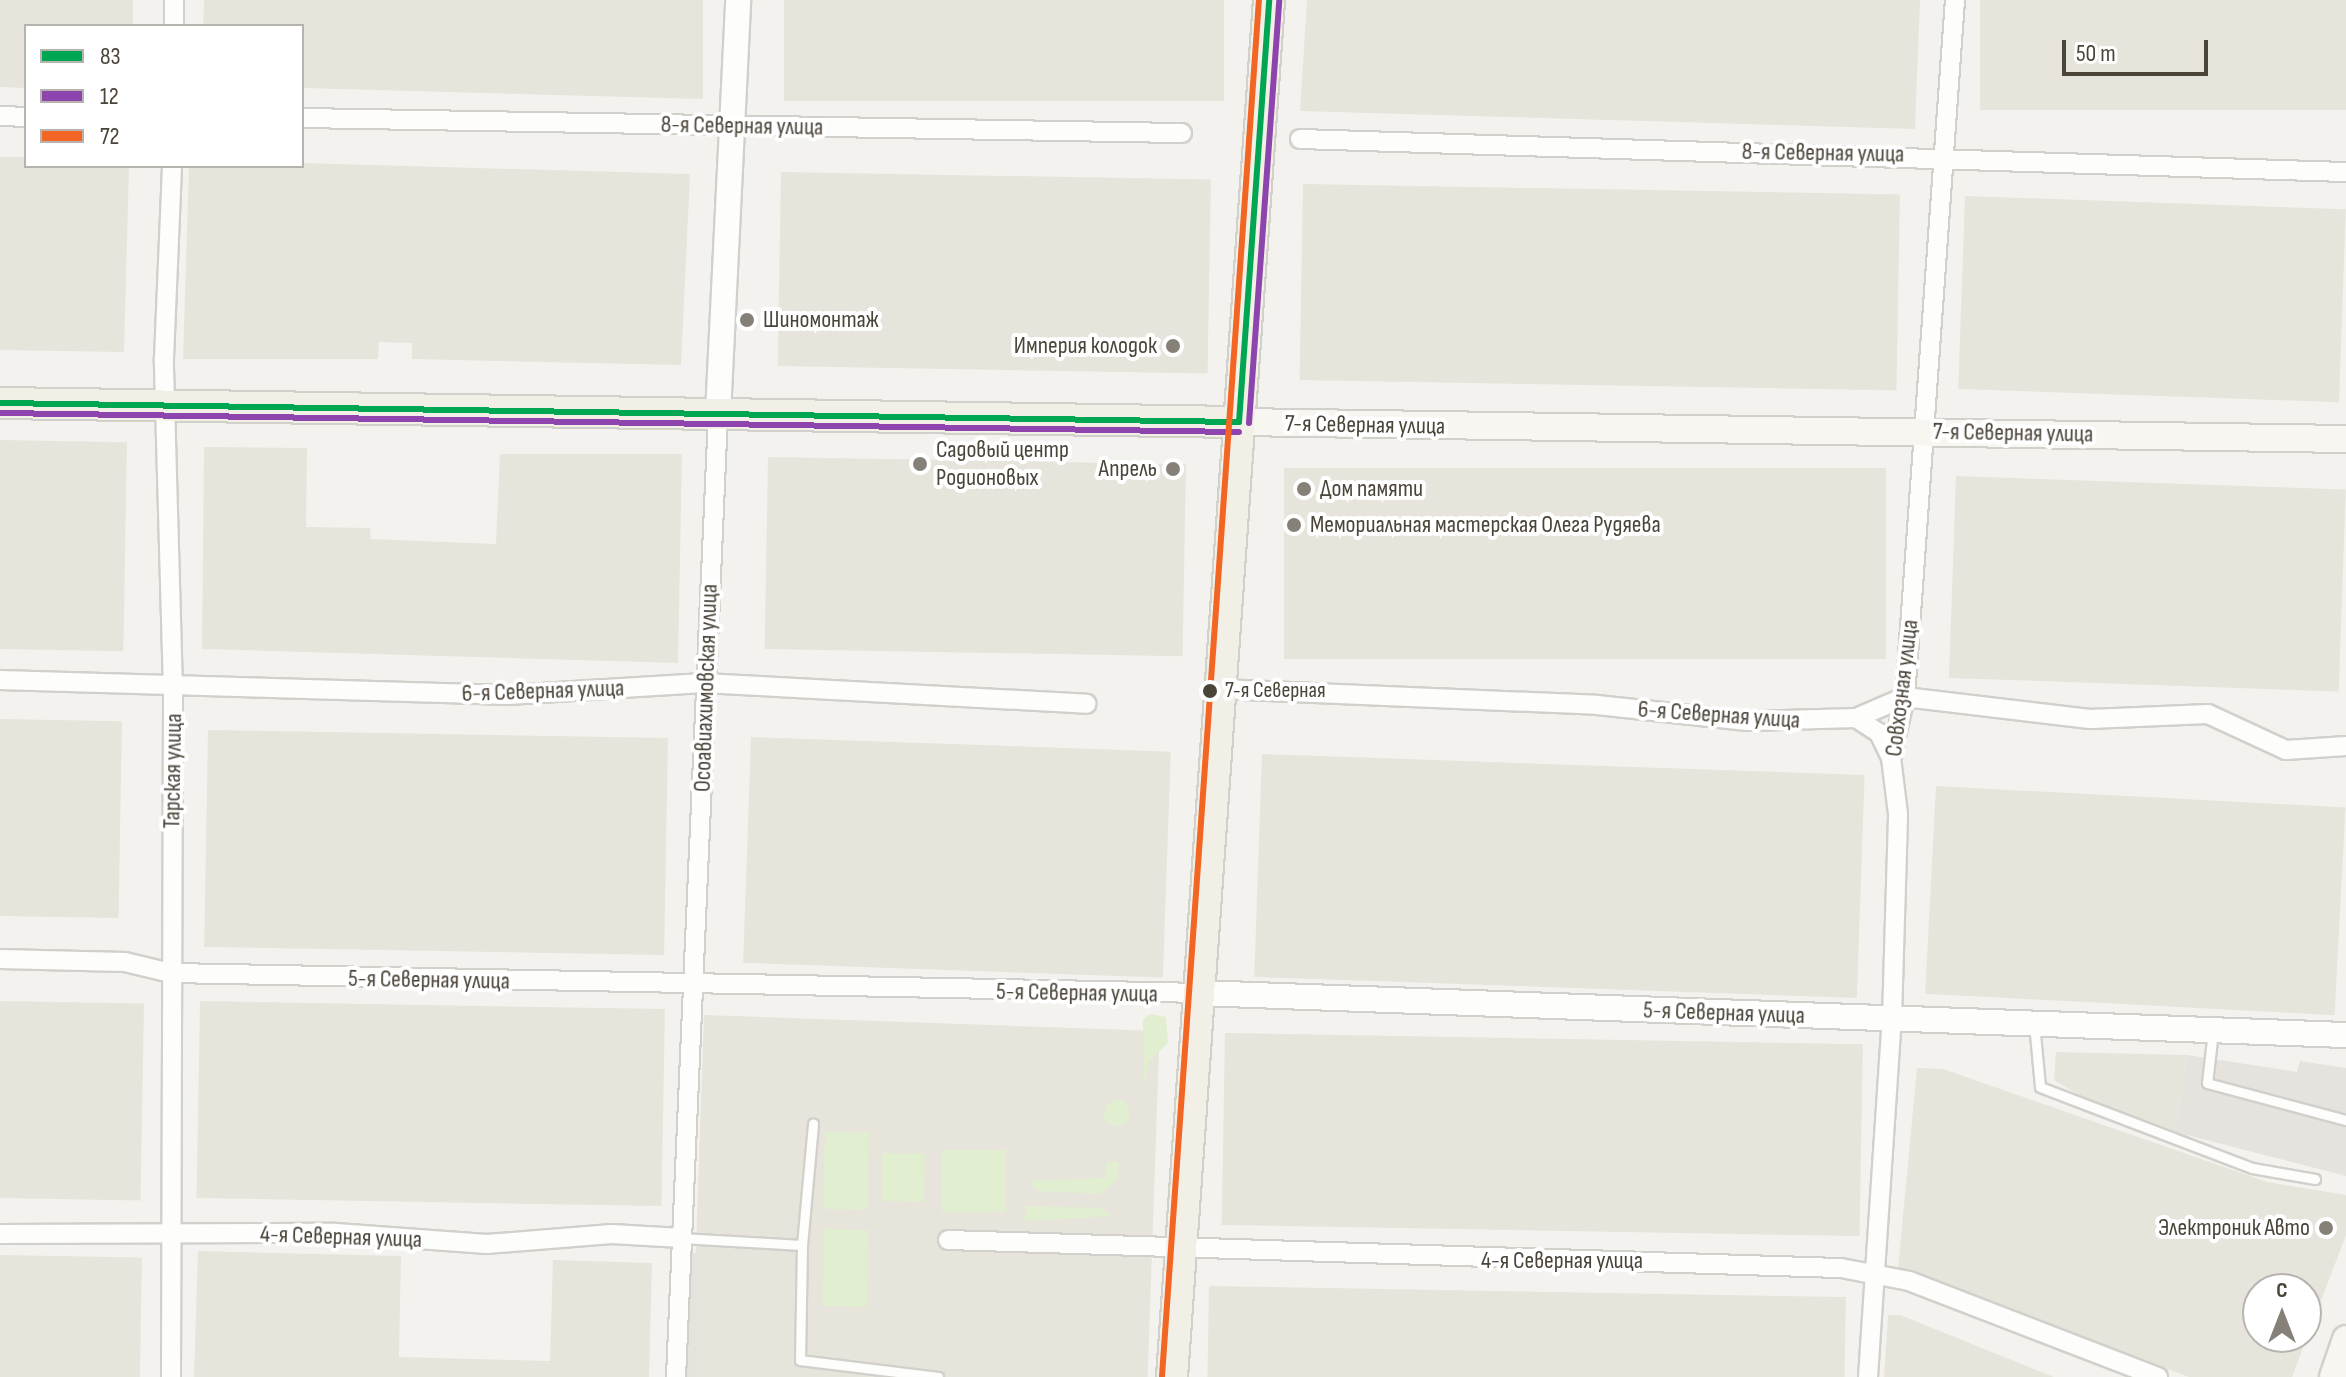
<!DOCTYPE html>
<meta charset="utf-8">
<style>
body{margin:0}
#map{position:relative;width:2346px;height:1377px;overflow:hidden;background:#f4f2ee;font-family:"Sofia Sans Condensed",sans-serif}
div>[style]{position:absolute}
.residential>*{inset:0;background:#e7e4dc;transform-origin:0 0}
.industrial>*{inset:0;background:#e6e2de}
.green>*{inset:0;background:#e1eecf;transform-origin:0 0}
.round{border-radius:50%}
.parking>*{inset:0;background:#e6e3df;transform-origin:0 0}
.roads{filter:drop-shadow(2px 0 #d2d0cb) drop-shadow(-2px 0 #d2d0cb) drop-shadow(0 2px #d2d0cb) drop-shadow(0 -2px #d2d0cb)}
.service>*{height:9px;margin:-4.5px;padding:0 4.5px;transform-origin:4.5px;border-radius:4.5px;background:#fdfdfc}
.minor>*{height:18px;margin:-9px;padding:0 9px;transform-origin:9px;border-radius:9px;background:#fdfdfc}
.tertiary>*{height:24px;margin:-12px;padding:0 12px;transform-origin:12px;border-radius:12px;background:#fdfdfc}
.secondary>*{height:26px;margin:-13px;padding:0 13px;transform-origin:13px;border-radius:13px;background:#f7f6f1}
.primary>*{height:30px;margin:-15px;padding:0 15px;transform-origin:15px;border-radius:15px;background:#f2efe6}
.bus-1>*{height:6px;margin:-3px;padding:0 3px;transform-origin:3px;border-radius:3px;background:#00a651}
.bus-2>*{height:6px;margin:-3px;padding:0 3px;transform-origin:3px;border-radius:3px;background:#8e44ad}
.bus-3>*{height:6px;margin:-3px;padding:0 3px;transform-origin:3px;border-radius:3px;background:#f26522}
.dots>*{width:22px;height:22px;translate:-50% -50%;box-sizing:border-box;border:4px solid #fff;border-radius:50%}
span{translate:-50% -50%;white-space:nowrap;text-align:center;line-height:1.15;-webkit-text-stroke:8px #fff;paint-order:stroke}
.bus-label{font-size:22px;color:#4b4439}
.left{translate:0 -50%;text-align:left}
.street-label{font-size:24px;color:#4b4439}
.poi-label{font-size:24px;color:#4b4439}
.right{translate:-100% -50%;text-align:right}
.legend{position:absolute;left:24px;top:24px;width:280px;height:144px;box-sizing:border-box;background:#fff;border:2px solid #b7b4b0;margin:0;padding:10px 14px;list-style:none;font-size:24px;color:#4b4439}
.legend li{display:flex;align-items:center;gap:16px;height:40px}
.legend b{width:40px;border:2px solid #b7b4b0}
.north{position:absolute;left:2242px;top:1273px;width:80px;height:80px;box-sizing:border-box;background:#fff;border:2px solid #b7b4b0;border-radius:50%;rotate:0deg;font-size:22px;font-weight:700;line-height:32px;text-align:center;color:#4b4439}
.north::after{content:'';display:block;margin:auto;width:28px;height:36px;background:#868178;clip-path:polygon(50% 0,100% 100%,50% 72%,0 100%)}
.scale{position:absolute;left:2062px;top:40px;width:146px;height:36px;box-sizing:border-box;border:4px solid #4b4439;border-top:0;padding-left:10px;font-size:24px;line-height:28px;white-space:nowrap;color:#4b4439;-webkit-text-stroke:6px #fff;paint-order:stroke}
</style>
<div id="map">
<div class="residential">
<div style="clip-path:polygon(0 0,133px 0,133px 26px,26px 26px,26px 88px,0 87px)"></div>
<div style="clip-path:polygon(204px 0,703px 0,703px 99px,302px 88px,302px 26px,203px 26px)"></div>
<div style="left:784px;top:0;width:440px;height:101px"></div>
<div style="clip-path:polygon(1307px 0,1920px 0,1915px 129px,1300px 111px)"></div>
<div style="left:1980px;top:0;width:366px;height:110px"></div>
<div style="clip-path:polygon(0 157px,26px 157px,26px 166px,129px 166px,124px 352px,0 350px)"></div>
<div style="clip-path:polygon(302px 163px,690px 174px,681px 365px,412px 359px,412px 343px,379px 342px,378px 359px,183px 359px,189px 166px)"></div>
<div style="left:781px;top:172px;width:430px;height:194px;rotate:1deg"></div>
<div style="left:1303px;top:184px;width:597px;height:196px;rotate:1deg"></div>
<div style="left:1965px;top:196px;width:381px;height:193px;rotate:2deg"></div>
<div style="left:0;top:440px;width:127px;height:209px;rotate:1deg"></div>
<div style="clip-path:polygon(204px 447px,307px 448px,306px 527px,370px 528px,371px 539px,496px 544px,500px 454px,682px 454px,678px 663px,202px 649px)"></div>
<div style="left:768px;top:457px;width:418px;height:192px;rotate:1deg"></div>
<div style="left:1284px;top:468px;width:602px;height:191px"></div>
<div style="left:1956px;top:476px;width:390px;height:202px;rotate:2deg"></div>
<div style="left:0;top:719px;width:122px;height:197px;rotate:1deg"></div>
<div style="left:208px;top:730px;width:460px;height:217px;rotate:1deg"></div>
<div style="left:751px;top:737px;width:420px;height:226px;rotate:2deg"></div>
<div style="left:1262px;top:754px;width:603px;height:223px;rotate:2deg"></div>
<div style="left:1936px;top:786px;width:410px;height:208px;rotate:3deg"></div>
<div style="left:0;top:1001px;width:144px;height:197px;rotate:1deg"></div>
<div style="left:200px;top:1001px;width:465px;height:197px;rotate:1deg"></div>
<div style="left:704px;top:1015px;width:456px;height:362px;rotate:2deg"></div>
<div style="left:1225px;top:1033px;width:638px;height:192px;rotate:1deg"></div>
<div style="clip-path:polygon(2056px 1052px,2187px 1055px,2175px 1132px,2110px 1114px,2054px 1080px)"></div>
<div style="clip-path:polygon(evenodd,1917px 1068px,1943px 1069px,2267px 1182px,2346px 1195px,2346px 1235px,2292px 1377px,2189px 1377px,1898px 1269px,1917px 1068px,2258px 1289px,2306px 1289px,2306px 1337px,2258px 1337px,2258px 1289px)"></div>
<div style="clip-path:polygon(198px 1251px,401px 1256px,399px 1357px,550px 1361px,553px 1260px,652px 1263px,649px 1377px,194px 1377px)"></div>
<div style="left:0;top:1255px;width:142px;height:122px;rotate:1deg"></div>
<div style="left:1209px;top:1286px;width:637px;height:91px;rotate:1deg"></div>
<div style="clip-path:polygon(1888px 1315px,1900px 1315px,2054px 1377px,1884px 1377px)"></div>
</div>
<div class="industrial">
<div style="clip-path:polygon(2187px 1055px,2297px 1072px,2300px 1061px,2346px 1068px,2346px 1176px,2175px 1132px)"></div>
</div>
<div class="green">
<div style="clip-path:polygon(1150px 1014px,1166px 1017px,1168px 1043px,1149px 1061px,1144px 1087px,1143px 1019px)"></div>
<div class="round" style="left:1104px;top:1100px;width:26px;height:26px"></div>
<div style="left:825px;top:1132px;width:44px;height:77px;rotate:1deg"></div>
<div style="left:942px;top:1150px;width:64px;height:62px"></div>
<div style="left:882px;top:1153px;width:43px;height:48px;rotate:1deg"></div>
<div style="clip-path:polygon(1106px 1162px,1119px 1162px,1118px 1179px,1101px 1194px,1038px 1191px,1028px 1181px,1105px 1178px)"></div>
<div style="clip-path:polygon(1025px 1206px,1102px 1208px,1111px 1216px,1025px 1221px)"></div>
<div style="left:824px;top:1229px;width:44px;height:77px;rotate:1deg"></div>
</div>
<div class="parking">
<div style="left:686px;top:1253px;width:13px;height:124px"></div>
</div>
<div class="roads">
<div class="service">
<div style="left:2034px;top:1023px;width:64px;rotate:84.6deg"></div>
<div style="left:2040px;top:1087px;width:227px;rotate:20.9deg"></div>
<div style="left:2252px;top:1168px;width:64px;rotate:9.9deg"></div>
<div style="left:2213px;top:1031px;width:52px;rotate:96.6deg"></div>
<div style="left:2207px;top:1083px;width:144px;rotate:14.9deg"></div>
<div style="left:681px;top:1238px;width:121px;rotate:3.3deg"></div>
<div style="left:802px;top:1245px;width:115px;rotate:91deg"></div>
<div style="left:800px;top:1360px;width:139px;rotate:7deg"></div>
<div style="left:802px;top:1245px;width:122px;rotate:-84.8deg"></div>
</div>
<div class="minor">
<div style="left:174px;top:26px;width:26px;rotate:-90deg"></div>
<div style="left:0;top:116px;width:26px;rotate:2deg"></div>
<div style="left:302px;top:118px;width:880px;rotate:0.98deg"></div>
<div style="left:1300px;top:139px;width:1047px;rotate:1.81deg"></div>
<div style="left:0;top:680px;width:508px;rotate:1.69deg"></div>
<div style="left:508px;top:695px;width:196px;rotate:-3.5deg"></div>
<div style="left:704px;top:683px;width:383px;rotate:3.1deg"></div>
<div style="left:1220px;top:689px;width:377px;rotate:2.4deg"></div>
<div style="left:1597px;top:705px;width:151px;rotate:6.1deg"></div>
<div style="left:1747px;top:721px;width:109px;rotate:-1.6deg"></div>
<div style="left:1856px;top:718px;width:53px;rotate:-23.2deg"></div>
<div style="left:1905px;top:697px;width:186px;rotate:6.8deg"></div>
<div style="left:2090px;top:719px;width:118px;rotate:-2.4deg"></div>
<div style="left:2208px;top:714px;width:86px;rotate:24.8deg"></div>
<div style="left:2286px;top:750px;width:60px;rotate:-3.8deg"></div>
<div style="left:1856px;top:718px;width:27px;rotate:33deg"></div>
<div style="left:1879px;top:733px;width:28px;rotate:64deg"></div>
<div style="left:0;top:959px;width:125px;rotate:1.4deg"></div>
<div style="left:125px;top:962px;width:47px;rotate:13.4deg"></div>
<div style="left:171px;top:973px;width:1028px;rotate:1.11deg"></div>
<div style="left:0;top:1234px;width:336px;rotate:-0.2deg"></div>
<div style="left:336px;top:1233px;width:151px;rotate:4.2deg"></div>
<div style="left:487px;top:1244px;width:125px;rotate:-4.6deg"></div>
<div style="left:612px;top:1234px;width:69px;rotate:3.3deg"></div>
<div style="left:948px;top:1240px;width:893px;rotate:1.8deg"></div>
<div style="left:1841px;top:1268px;width:69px;rotate:10.8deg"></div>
<div style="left:1909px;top:1281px;width:267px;rotate:21.1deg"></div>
<div style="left:171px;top:1377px;width:687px;rotate:-89.83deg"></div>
<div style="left:173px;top:690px;width:332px;rotate:-91.6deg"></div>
<div style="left:164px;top:358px;width:192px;rotate:-87.6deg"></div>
<div style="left:676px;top:1377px;width:964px;rotate:-87.5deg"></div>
<div style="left:1868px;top:1377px;width:359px;rotate:-86.2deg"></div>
<div style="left:1892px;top:1019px;width:205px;rotate:-88.3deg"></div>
<div style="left:1898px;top:814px;width:56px;rotate:-97.1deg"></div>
<div style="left:1891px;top:758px;width:63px;rotate:-77.1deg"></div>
<div style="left:1905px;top:697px;width:699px;rotate:-85.9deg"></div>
</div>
<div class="tertiary">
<div style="left:718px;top:414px;width:414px;rotate:-87.2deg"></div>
<div style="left:1199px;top:993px;width:1148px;rotate:2.1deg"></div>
</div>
<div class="secondary">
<div style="left:1239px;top:422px;width:1107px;rotate:0.88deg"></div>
<div style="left:2333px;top:1377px;width:40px;rotate:-71.1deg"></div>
</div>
<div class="primary">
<div style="left:0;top:403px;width:1239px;rotate:0.88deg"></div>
<div style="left:1172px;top:1377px;width:1380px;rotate:-85.97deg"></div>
</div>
</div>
<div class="bus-1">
<div style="left:0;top:403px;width:1239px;rotate:0.88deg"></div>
<div style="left:1239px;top:422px;width:423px;rotate:-85.9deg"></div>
</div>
<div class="bus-2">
<div style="left:0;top:413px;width:1239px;rotate:0.88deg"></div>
<div style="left:1249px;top:423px;width:423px;rotate:-85.9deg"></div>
</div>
<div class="bus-3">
<div style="left:1162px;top:1376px;width:1379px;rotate:-85.97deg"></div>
</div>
<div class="dots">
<div style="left:747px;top:320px;background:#868178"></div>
<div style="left:1173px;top:346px;background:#868178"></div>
<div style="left:920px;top:464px;background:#868178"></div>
<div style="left:1173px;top:469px;background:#868178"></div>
<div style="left:1304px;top:489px;background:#868178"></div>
<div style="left:1294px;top:525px;background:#868178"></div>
<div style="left:1210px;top:691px;background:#4b4439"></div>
<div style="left:2326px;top:1228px;background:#868178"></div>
</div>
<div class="bus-label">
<span class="left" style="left:1225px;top:691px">7-я Северная</span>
</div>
<div class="street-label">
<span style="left:742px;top:126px;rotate:1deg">8-я Северная улица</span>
<span style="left:1823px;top:153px;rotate:1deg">8-я Северная улица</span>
<span style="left:1365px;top:425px;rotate:1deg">7-я Северная улица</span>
<span style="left:2013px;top:433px;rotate:1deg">7-я Северная улица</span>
<span style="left:706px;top:688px;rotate:-88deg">Осоавиахимовская улица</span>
<span style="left:1902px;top:688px;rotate:-83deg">Совхозная улица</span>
<span style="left:543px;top:691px;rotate:-2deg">6-я Северная улица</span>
<span style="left:1719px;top:715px;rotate:4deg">6-я Северная улица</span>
<span style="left:173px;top:771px;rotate:-89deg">Тарская улица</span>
<span style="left:429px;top:980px;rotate:1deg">5-я Северная улица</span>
<span style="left:1077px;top:993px;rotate:1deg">5-я Северная улица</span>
<span style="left:1724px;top:1013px;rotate:2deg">5-я Северная улица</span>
<span style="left:341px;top:1237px;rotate:2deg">4-я Северная улица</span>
<span style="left:1562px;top:1261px">4-я Северная улица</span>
</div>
<div class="poi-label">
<span class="left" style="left:763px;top:320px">Шиномонтаж</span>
<span class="right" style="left:1157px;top:346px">Империя колодок</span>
<span class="left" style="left:936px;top:464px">Садовый центр<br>Родионовых</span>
<span class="right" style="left:1157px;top:469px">Апрель</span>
<span class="left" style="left:1320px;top:489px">Дом памяти</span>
<span class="left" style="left:1310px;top:525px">Мемориальная мастерская Олега Рудяева</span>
<span class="right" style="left:2310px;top:1228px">Электроник Авто</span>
</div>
<ul class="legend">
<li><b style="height:10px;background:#00a651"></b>83</li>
<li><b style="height:10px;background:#8e44ad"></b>12</li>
<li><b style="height:10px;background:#f26522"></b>72</li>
</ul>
<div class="north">С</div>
<div class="scale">50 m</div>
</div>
